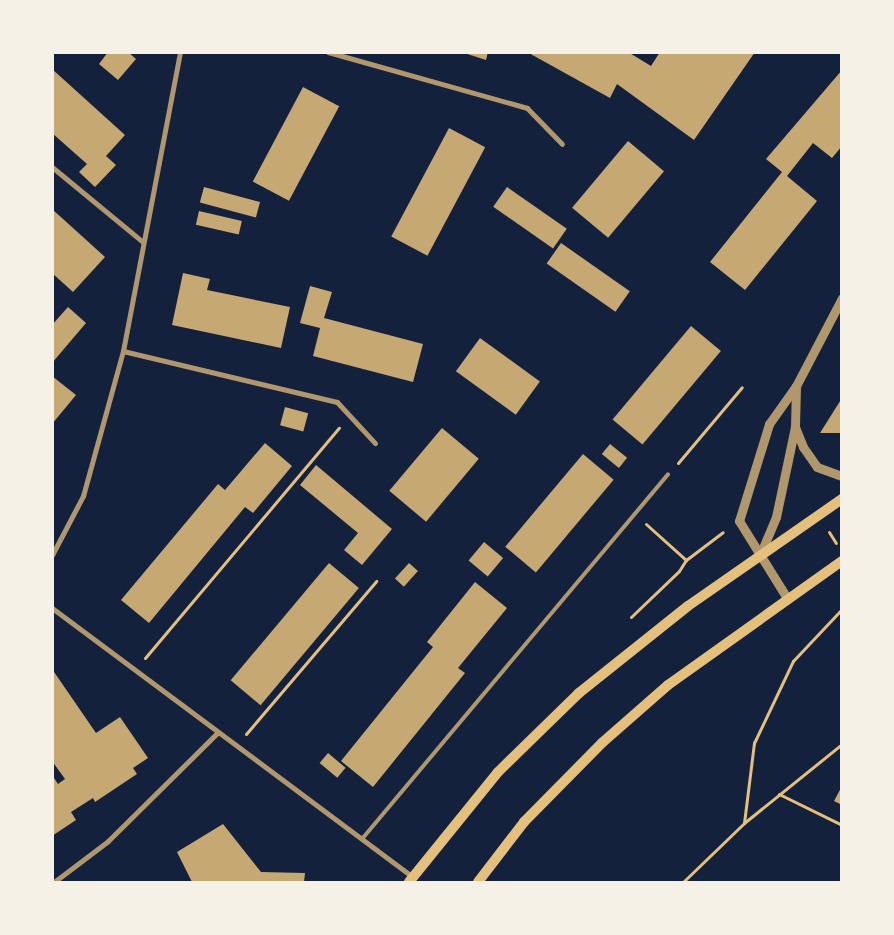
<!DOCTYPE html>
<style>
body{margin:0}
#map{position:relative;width:894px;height:935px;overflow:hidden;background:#14213d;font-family:Barlow,sans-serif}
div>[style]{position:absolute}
.building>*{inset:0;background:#c6a872;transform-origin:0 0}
.path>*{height:3px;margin:-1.5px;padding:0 1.5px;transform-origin:1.5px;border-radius:1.5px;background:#e5c07b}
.service>*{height:4px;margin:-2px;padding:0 2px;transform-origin:2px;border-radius:2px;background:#b1986c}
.minor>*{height:5px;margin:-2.5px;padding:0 2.5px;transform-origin:2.5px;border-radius:2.5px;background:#b1986c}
.tertiary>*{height:9px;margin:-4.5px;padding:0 4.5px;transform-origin:4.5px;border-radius:4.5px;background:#b1986c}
.secondary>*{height:10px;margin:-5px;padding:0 5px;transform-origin:5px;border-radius:5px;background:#e5c07b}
span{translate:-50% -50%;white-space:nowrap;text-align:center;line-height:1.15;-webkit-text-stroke:5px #f6f1e7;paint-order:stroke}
.frame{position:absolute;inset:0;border:54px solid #f6f1e7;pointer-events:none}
</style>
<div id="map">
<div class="building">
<div style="clip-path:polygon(108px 52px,128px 52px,136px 59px,118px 80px,99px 64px)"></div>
<div style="clip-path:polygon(461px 52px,488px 52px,486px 60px)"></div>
<div style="clip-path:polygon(527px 52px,628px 52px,651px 66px,660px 52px,755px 52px,694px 140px,617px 84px,610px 98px)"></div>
<div style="clip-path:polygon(52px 69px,125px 135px,106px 156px,116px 165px,95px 187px,79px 172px,87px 164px,52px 133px)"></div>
<div style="clip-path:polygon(842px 70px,842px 146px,832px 158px,813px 143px,787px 176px,817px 201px,745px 290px,710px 262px,782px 172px,766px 159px)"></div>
<div style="left:303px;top:87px;width:41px;height:107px;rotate:28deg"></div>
<div style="left:449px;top:128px;width:41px;height:123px;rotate:28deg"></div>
<div style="left:628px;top:141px;width:47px;height:87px;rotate:40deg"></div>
<div style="left:204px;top:187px;width:58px;height:16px;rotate:15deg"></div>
<div style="left:507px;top:187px;width:73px;height:24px;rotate:35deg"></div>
<div style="clip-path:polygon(52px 209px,105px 257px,73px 292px,52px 273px)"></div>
<div style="left:199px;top:211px;width:44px;height:14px;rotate:13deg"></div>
<div style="left:561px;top:243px;width:84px;height:25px;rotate:35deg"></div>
<div style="clip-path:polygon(183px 273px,210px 279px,207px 290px,290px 307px,281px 348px,172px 325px)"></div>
<div style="clip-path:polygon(310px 286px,332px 292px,324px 318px,423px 344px,413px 382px,313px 356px,320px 328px,300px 323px)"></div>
<div style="clip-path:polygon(68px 307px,86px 323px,52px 363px,52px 325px)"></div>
<div style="left:691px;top:326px;width:39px;height:122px;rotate:40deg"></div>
<div style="left:480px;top:338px;width:74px;height:41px;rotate:36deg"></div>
<div style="clip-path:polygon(52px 376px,76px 395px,52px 424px)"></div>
<div style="clip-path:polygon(842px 398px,842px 433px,820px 433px)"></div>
<div style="left:285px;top:407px;width:24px;height:19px;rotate:15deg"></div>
<div style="left:442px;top:428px;width:48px;height:82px;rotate:40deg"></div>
<div style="clip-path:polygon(265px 443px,292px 466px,253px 513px,245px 507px,149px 623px,121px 600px,218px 484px,225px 490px)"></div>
<div style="left:610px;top:444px;width:22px;height:13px;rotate:39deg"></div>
<div style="left:583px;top:454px;width:40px;height:121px;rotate:40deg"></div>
<div style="clip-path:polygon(316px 465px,392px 529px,362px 565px,344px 550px,358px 533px,300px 485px)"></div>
<div style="left:484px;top:542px;width:25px;height:24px;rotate:40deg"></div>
<div style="left:329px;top:563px;width:39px;height:153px;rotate:40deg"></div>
<div style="left:409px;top:563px;width:12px;height:21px;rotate:42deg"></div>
<div style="clip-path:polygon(475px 582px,507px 608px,458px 668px,465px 673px,373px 787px,341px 761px,433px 647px,427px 642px)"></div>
<div style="clip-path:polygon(52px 669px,96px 733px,120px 717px,148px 758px,133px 768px,137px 774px,95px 802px,93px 798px,71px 812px,76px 820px,52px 836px,52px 775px,58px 784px,65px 779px,52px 761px)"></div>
<div style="left:328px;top:753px;width:23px;height:13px;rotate:40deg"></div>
<div style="clip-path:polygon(842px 786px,842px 805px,834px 801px)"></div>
<div style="clip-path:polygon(223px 824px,261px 872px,305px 873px,304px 882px,192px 882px,177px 852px)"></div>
</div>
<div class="path">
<div style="left:678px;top:463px;width:99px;rotate:-49.9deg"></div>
<div style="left:646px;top:524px;width:54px;rotate:42deg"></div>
<div style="left:829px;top:532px;width:13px;rotate:58deg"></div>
<div style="left:631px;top:617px;width:66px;rotate:-43.8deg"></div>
<div style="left:679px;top:571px;width:13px;rotate:-58deg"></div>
<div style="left:686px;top:560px;width:46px;rotate:-37.1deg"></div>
<div style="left:145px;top:658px;width:301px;rotate:-49.9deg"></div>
<div style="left:246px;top:734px;width:201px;rotate:-49.6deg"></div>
<div style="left:779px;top:794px;width:70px;rotate:26.2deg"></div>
<div style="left:744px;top:823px;width:81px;rotate:-82.9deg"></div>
<div style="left:754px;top:743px;width:91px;rotate:-64.6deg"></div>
<div style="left:793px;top:661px;width:71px;rotate:-46.7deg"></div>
<div style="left:683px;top:882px;width:85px;rotate:-44deg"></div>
<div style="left:744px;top:823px;width:126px;rotate:-38.9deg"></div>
</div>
<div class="service">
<div style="left:362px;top:839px;width:476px;rotate:-50deg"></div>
</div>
<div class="minor">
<div style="left:328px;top:52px;width:207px;rotate:15.7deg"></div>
<div style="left:527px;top:108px;width:50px;rotate:45.8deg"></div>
<div style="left:52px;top:167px;width:118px;rotate:39.5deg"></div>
<div style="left:123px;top:351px;width:220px;rotate:13.4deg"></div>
<div style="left:337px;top:402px;width:56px;rotate:47.2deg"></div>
<div style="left:52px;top:555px;width:67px;rotate:-62.3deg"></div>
<div style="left:83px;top:496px;width:150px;rotate:-74.6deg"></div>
<div style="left:123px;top:351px;width:304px;rotate:-79.2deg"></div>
<div style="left:52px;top:608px;width:450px;rotate:36.7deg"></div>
<div style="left:54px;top:882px;width:68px;rotate:-37.2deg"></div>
<div style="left:108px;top:841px;width:153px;rotate:-44.7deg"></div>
</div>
<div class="tertiary">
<div style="left:795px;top:427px;width:22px;rotate:68deg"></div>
<div style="left:803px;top:447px;width:24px;rotate:55deg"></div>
<div style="left:817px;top:467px;width:27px;rotate:20deg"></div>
<div style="left:760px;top:555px;width:41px;rotate:-67.2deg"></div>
<div style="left:776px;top:517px;width:92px;rotate:-78.1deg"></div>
<div style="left:795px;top:427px;width:41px;rotate:-88.6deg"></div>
<div style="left:787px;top:598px;width:91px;rotate:-121.9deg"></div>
<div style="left:739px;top:521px;width:102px;rotate:-72.8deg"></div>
<div style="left:769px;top:424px;width:47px;rotate:-54.6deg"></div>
<div style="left:796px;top:386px;width:99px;rotate:-62.4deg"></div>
</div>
<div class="secondary">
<div style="left:409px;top:882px;width:141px;rotate:-51deg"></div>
<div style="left:498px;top:772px;width:113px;rotate:-44.3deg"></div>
<div style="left:579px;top:693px;width:139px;rotate:-38.6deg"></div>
<div style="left:688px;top:606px;width:188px;rotate:-34.8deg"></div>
<div style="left:478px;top:882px;width:76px;rotate:-52.5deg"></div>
<div style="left:524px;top:822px;width:112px;rotate:-45.4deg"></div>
<div style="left:603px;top:742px;width:86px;rotate:-41.2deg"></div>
<div style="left:668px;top:685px;width:214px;rotate:-35.5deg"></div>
</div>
<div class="frame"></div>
</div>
